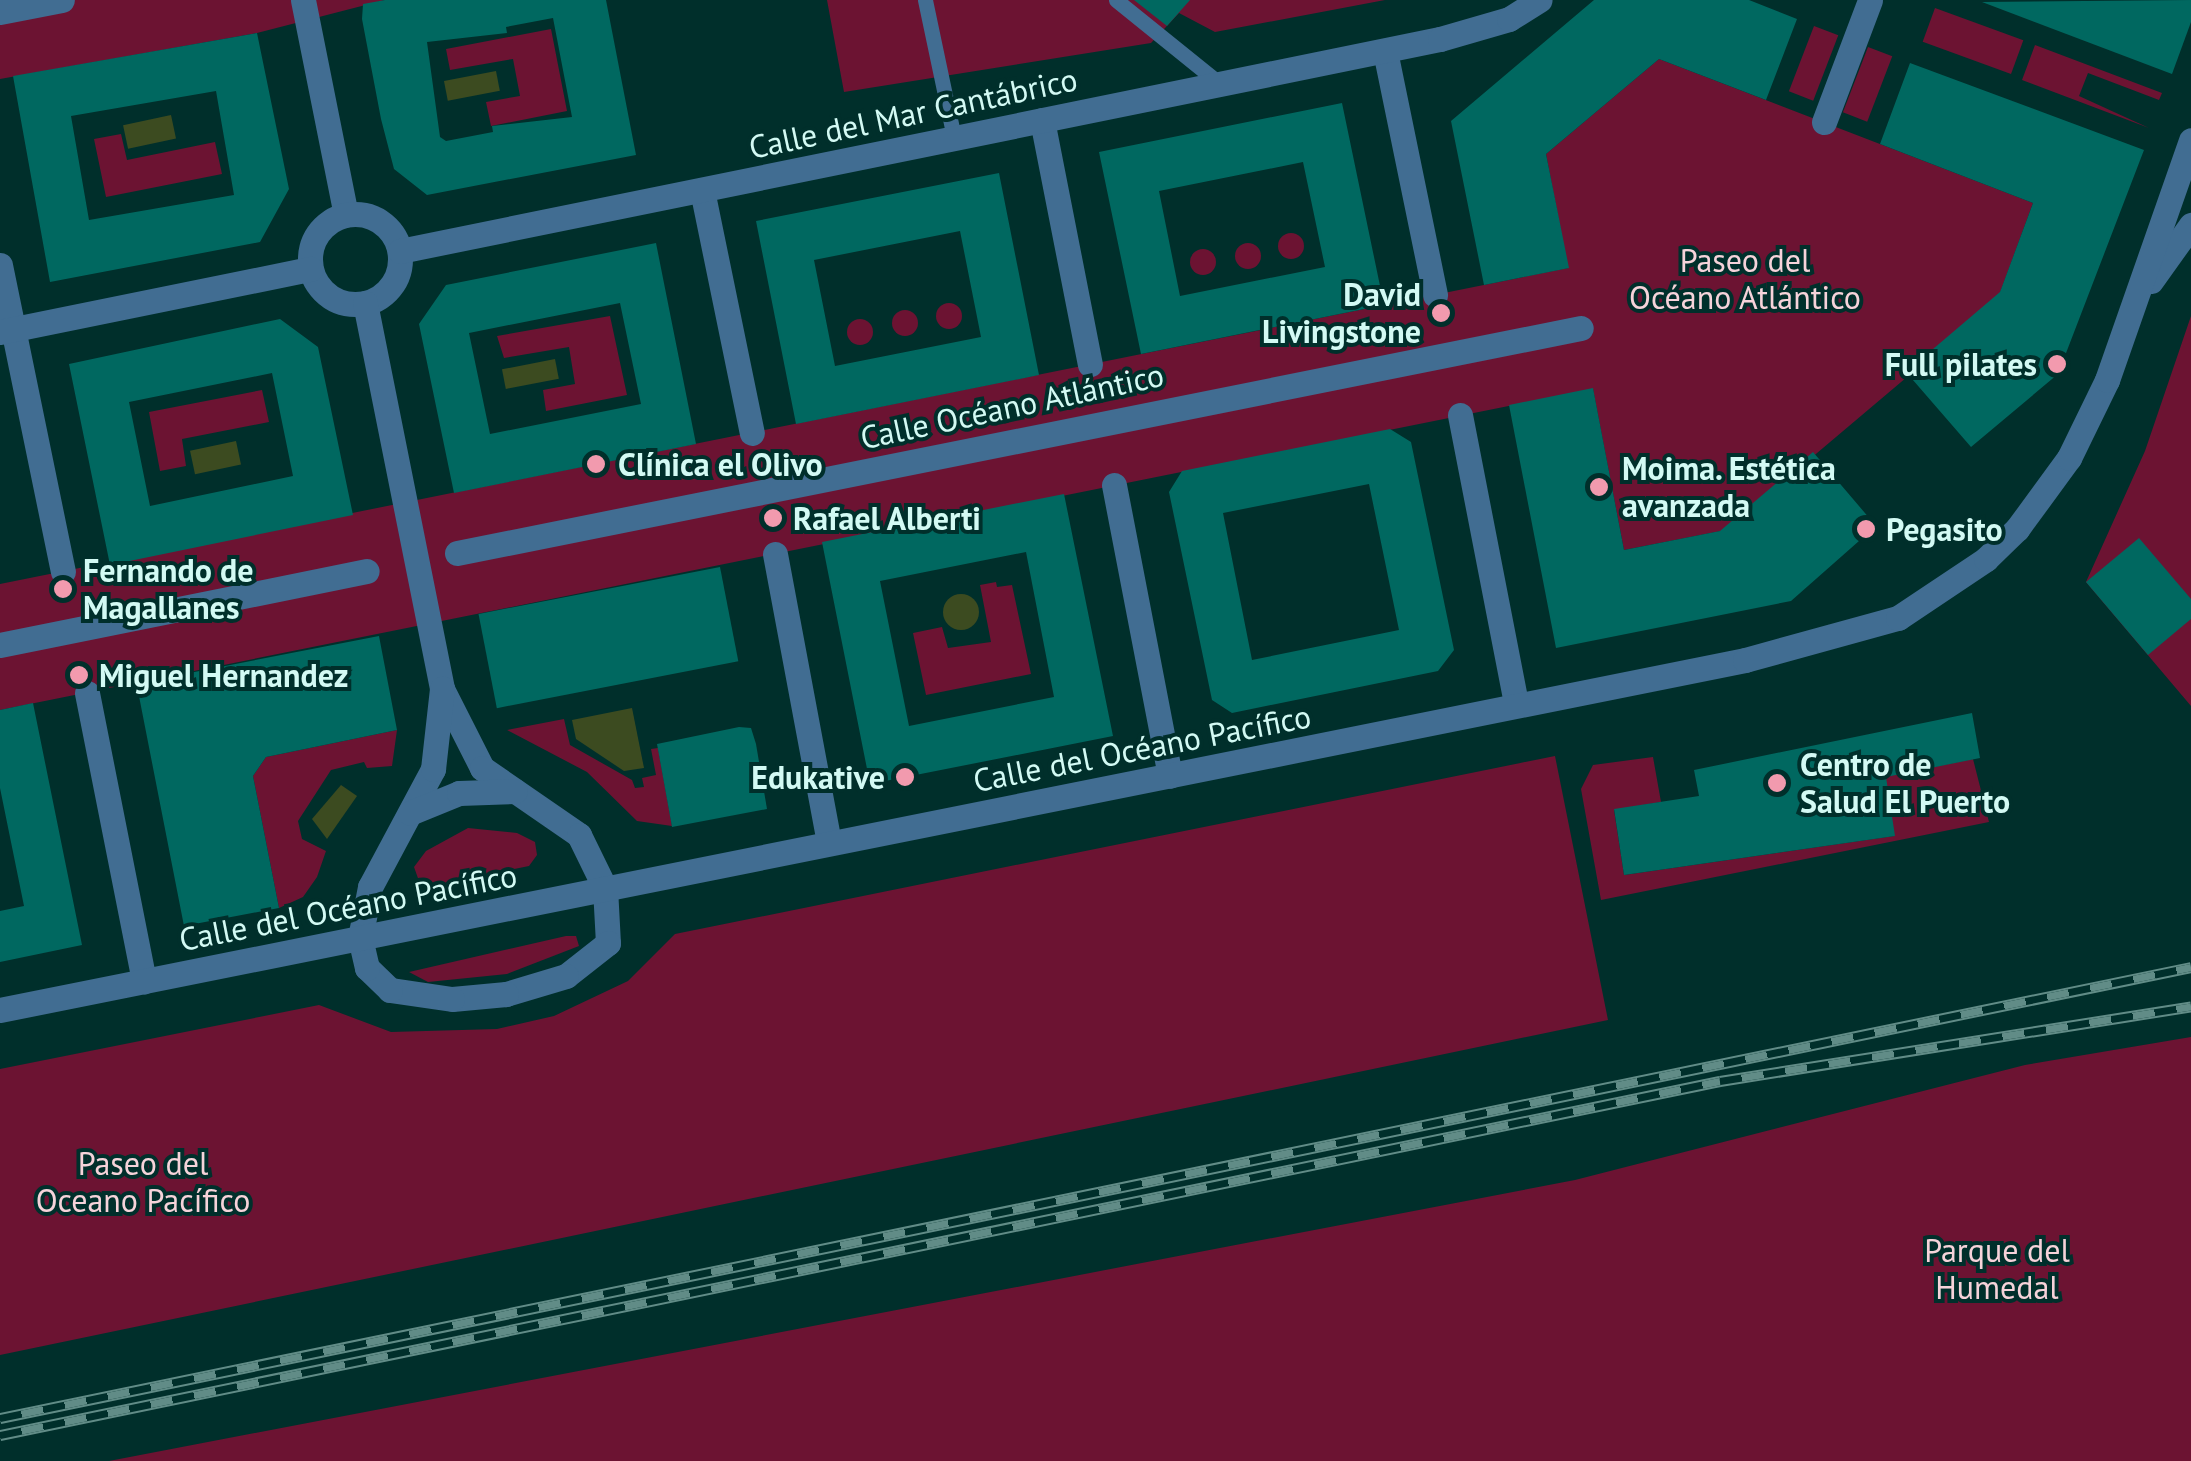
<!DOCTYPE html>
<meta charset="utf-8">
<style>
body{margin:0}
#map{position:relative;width:2191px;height:1461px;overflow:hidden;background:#002f2b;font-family:"PT Sans",sans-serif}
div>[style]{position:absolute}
.green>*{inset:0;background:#6c1332;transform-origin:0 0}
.round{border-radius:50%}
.water>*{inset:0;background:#3c4b20;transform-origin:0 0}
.building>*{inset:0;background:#006860;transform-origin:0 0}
.lane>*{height:15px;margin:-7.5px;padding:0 7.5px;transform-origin:7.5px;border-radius:7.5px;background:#416d92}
.street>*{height:25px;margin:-12.5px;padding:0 12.5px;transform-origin:12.5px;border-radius:12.5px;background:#416d92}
.street>.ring{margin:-12.5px;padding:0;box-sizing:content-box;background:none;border:25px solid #416d92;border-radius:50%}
.rail>*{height:11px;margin-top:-5.5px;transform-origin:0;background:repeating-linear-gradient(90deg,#002f2b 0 22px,#618c87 0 44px);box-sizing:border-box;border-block:2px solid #618c87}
.dots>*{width:28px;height:28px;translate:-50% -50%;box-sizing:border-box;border:5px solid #002f2b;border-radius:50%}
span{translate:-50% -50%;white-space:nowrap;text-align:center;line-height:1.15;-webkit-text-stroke:8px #002f2b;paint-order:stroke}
.street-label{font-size:32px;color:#d3faf4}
.park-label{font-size:32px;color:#f6d3da}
.poi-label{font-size:32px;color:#d3faf4;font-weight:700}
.right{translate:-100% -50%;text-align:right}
.left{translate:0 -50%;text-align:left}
</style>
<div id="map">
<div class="green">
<div style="clip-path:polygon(0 0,385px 0,257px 33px,0 79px)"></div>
<div style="clip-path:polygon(827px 0,1385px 0,1215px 32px,1179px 13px,1151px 43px,844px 92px)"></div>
<div style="left:1935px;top:8px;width:94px;height:36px;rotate:20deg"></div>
<div style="left:1814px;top:26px;width:26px;height:70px;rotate:21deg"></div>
<div style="clip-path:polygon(551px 29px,567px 111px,491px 126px,486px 102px,520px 96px,513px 59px,450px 70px,446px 49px)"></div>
<div style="clip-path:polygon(2035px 45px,2162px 93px,2159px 100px,2088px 73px,2079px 96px,2149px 128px,2022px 80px)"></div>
<div style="left:1868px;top:47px;width:26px;height:70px;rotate:21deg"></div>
<div style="clip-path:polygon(1659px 59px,2033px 203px,1997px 301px,1726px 530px,1624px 550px,1593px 389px,0 710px,0 584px,1568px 268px,1546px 154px)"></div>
<div style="clip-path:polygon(121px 134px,127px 160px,215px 142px,222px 174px,106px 197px,94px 139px)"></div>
<div class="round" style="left:1278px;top:233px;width:26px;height:26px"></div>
<div class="round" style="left:1235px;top:243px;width:26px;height:26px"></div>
<div class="round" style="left:1190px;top:249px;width:26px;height:26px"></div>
<div class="round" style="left:936px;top:303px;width:26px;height:26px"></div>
<div class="round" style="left:892px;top:310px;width:26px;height:26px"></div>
<div style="clip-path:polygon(610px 316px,627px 395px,546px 411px,543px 390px,575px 384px,569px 347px,504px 358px,497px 336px)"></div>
<div style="clip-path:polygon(2191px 316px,2191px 706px,2086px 582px,2145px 451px)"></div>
<div class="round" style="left:847px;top:319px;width:26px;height:26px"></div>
<div style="clip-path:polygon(262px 390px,269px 422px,182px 439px,186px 466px,160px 471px,149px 412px)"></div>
<div style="clip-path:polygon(996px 582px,997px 587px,1012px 585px,1031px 674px,926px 695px,913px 633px,942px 627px,948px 648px,991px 642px,980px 585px)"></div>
<div style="clip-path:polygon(564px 719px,570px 745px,632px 780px,635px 788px,644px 787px,642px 778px,656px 775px,651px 749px,658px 748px,672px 826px,637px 821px,587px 772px,507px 730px)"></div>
<div style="clip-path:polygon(397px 730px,392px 766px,367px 768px,364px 762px,331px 770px,298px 821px,302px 839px,326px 851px,317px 877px,303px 897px,279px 908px,253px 776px,266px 757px)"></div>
<div style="clip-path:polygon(1555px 756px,1608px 1020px,0 1355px,0 1069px,319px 1005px,391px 1032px,497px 1029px,554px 1016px,628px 981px,675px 934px)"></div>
<div style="clip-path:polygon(1653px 757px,1661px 802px,1614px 810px,1624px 875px,1894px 836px,1794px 795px,1973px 759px,1989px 822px,1601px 900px,1581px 789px,1593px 765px)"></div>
<div style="clip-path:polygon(468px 828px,517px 833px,535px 842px,537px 855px,529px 866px,430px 886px,419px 881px,414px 867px,426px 851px)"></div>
<div style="clip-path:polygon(566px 936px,576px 936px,579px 946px,507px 974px,428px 982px,409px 972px)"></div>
<div style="clip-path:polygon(2191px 1037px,2191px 1461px,109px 1461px,1575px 1180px,2025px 1065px)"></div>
</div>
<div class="water">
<div style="left:496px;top:71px;width:20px;height:53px;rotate:79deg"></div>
<div style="left:171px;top:115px;width:24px;height:49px;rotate:78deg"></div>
<div style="left:555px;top:359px;width:20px;height:54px;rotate:79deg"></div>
<div style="left:236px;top:441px;width:24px;height:47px;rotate:78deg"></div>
<div class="round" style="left:943px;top:594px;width:36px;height:36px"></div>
<div style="clip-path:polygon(632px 708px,644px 768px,624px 771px,576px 739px,572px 720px)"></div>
<div style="clip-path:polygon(341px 785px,357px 796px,327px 839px,312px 819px)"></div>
</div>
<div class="building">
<div style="clip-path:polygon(evenodd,385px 0,606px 0,636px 155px,427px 195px,394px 169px,381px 119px,362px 19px,363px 4px,385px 0,553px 18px,572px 117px,492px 126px,493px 132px,446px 141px,440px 137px,427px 42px,507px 33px,506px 27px,553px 18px)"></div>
<div style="clip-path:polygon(1134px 0,1190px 0,1167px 26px)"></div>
<div style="clip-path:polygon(1594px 0,1749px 0,1797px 19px,1766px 100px,1659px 59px,1546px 154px,1569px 268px,1484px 285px,1451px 121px)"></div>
<div style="clip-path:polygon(2191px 0,2191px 22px,2172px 74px,1982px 2px)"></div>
<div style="clip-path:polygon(evenodd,257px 33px,289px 189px,260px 242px,50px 282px,13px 76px,257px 33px,216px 91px,234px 195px,89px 220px,71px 116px,216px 91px)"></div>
<div style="clip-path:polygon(1910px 63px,2144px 150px,2058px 374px,1971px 447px,1906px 372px,2000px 292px,2033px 203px,1880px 144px)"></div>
<div style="clip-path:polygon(evenodd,1342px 103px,1384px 305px,1141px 354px,1099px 152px,1342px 103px,1303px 162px,1325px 267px,1180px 296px,1159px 191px,1303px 162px)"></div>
<div style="clip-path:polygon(evenodd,999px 173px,1039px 375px,796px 424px,756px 221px,999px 173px,960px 231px,981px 337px,835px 366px,814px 260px,960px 231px)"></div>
<div style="clip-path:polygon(evenodd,656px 243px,696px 444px,454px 493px,419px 324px,446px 285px,656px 243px,620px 303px,641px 404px,490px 434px,469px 333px,620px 303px)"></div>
<div style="clip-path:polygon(evenodd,280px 319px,318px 347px,353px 515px,110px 565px,69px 364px,280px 319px,272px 373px,293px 476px,150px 506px,129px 402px,272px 373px)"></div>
<div style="clip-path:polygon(1593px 388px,1624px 550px,1720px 531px,1813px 452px,1876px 526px,1791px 601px,1556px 648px,1509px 405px)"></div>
<div style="clip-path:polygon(evenodd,1390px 429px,1411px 442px,1454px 650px,1438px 671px,1232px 713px,1212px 700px,1169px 492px,1182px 471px,1390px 429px,1369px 484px,1399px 630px,1252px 660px,1223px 513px,1369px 484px)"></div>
<div style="clip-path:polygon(evenodd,1064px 494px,1113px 736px,870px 784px,822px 542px,1064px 494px,1026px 552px,1054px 697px,909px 726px,880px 581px,1026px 552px)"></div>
<div style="clip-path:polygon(2139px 538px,2191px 599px,2191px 619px,2148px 655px,2086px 582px)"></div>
<div style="left:720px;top:567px;width:96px;height:246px;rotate:79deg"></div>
<div style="clip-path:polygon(379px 636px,397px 730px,266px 757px,253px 776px,279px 908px,184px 926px,138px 691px,143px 682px)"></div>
<div style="clip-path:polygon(33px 703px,82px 945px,0 962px,0 911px,24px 906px,0 788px,0 710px)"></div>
<div style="clip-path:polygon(1972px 713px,1980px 758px,1886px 777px,1895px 836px,1624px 875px,1614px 809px,1699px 796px,1694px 770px)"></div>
<div style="clip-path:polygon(739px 727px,751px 728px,756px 744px,767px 809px,672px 827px,657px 744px)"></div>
</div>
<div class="lane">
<div style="left:925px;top:0;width:141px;rotate:78.1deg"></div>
<div style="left:1116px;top:0;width:134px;rotate:38.9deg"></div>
</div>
<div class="street">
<div style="left:303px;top:0;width:219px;rotate:78.7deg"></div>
<div style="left:0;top:12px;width:63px;rotate:-11deg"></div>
<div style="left:1385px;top:51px;width:249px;rotate:78.4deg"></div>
<div style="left:1042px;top:120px;width:249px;rotate:78.9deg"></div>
<div style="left:1824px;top:122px;width:130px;rotate:-69.3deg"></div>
<div style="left:702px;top:190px;width:248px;rotate:78.4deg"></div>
<div class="ring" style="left:310px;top:214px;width:65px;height:65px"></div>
<div style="left:400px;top:251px;width:1061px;rotate:-11.52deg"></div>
<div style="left:1440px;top:39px;width:72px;rotate:-16.2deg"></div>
<div style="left:1509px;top:19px;width:36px;rotate:-32deg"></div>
<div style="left:0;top:265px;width:313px;rotate:78.4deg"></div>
<div style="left:2151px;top:281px;width:69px;rotate:-54.5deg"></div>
<div style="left:365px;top:303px;width:394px;rotate:78.7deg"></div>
<div style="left:442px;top:689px;width:89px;rotate:63.1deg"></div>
<div style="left:482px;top:768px;width:118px;rotate:34.6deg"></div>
<div style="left:579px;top:835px;width:59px;rotate:63.9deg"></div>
<div style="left:605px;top:888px;width:55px;rotate:86.9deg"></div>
<div style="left:608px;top:943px;width:53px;rotate:141.8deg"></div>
<div style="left:566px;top:976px;width:63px;rotate:163.3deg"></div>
<div style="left:506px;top:994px;width:54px;rotate:174.7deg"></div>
<div style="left:452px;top:999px;width:63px;rotate:-171.7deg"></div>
<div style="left:390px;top:990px;width:32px;rotate:-136deg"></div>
<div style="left:367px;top:968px;width:31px;rotate:-103deg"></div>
<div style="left:360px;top:938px;width:52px;rotate:-78.9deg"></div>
<div style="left:370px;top:887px;width:134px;rotate:-61.9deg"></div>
<div style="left:433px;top:769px;width:81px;rotate:-83.6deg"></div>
<div style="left:0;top:332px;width:317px;rotate:-11.5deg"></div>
<div style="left:1460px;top:415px;width:294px;rotate:79deg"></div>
<div style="left:1114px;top:485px;width:296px;rotate:79.1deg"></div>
<div style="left:457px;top:553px;width:1146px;rotate:-11.32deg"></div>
<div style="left:775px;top:554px;width:294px;rotate:79.4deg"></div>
<div style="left:0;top:645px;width:374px;rotate:-11.4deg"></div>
<div style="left:87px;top:693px;width:294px;rotate:78.8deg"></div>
<div style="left:410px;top:813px;width:53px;rotate:-22.2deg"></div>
<div style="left:459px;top:793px;width:56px;rotate:-2deg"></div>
<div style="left:0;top:1010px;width:1780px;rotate:-11.34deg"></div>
<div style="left:1745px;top:660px;width:159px;rotate:-15.4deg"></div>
<div style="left:1898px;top:618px;width:106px;rotate:-33.8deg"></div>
<div style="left:1986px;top:559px;width:43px;rotate:-44.1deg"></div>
<div style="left:2017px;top:529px;width:88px;rotate:-53.8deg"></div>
<div style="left:2069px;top:458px;width:87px;rotate:-64deg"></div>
<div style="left:2107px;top:380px;width:254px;rotate:-70.7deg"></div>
</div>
<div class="rail">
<div style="left:0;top:1418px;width:2237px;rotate:-11.63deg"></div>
<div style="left:0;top:1435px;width:1756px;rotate:-11.63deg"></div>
<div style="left:1720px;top:1081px;width:477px;rotate:-9deg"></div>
</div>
<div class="dots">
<div style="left:1441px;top:313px;background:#f29aae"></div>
<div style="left:2057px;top:364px;background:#f29aae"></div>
<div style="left:596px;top:464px;background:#f29aae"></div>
<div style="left:1599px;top:487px;background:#f29aae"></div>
<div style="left:773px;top:518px;background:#f29aae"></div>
<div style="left:1866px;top:529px;background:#f29aae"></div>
<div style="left:63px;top:589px;background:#f29aae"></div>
<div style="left:79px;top:675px;background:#f29aae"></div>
<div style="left:905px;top:777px;background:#f29aae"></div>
<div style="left:1777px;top:783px;background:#f29aae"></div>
</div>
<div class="street-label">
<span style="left:913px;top:113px;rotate:-12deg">Calle del Mar Cantábrico</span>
<span style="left:1012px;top:406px;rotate:-12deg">Calle Océano Atlántico</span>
<span style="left:1142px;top:748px;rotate:-11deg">Calle del Océano Pacífico</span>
<span style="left:348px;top:907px;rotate:-11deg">Calle del Océano Pacífico</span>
</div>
<div class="park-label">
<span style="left:1745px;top:279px">Paseo del<br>Océano Atlántico</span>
<span style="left:143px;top:1182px">Paseo del<br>Oceano Pacífico</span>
<span style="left:1997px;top:1269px">Parque del<br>Humedal</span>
</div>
<div class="poi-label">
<span class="right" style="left:1421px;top:313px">David<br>Livingstone</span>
<span class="right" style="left:2037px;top:364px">Full pilates</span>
<span class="left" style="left:618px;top:464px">Clínica el Olivo</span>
<span class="left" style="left:1622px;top:487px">Moima. Estética<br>avanzada</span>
<span class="left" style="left:793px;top:518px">Rafael Alberti</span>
<span class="left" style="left:1886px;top:529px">Pegasito</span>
<span class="left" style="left:83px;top:589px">Fernando de<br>Magallanes</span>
<span class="left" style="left:99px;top:675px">Miguel Hernandez</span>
<span class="left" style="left:1800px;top:783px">Centro de<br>Salud El Puerto</span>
<span class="right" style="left:885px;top:777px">Edukative</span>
</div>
</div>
